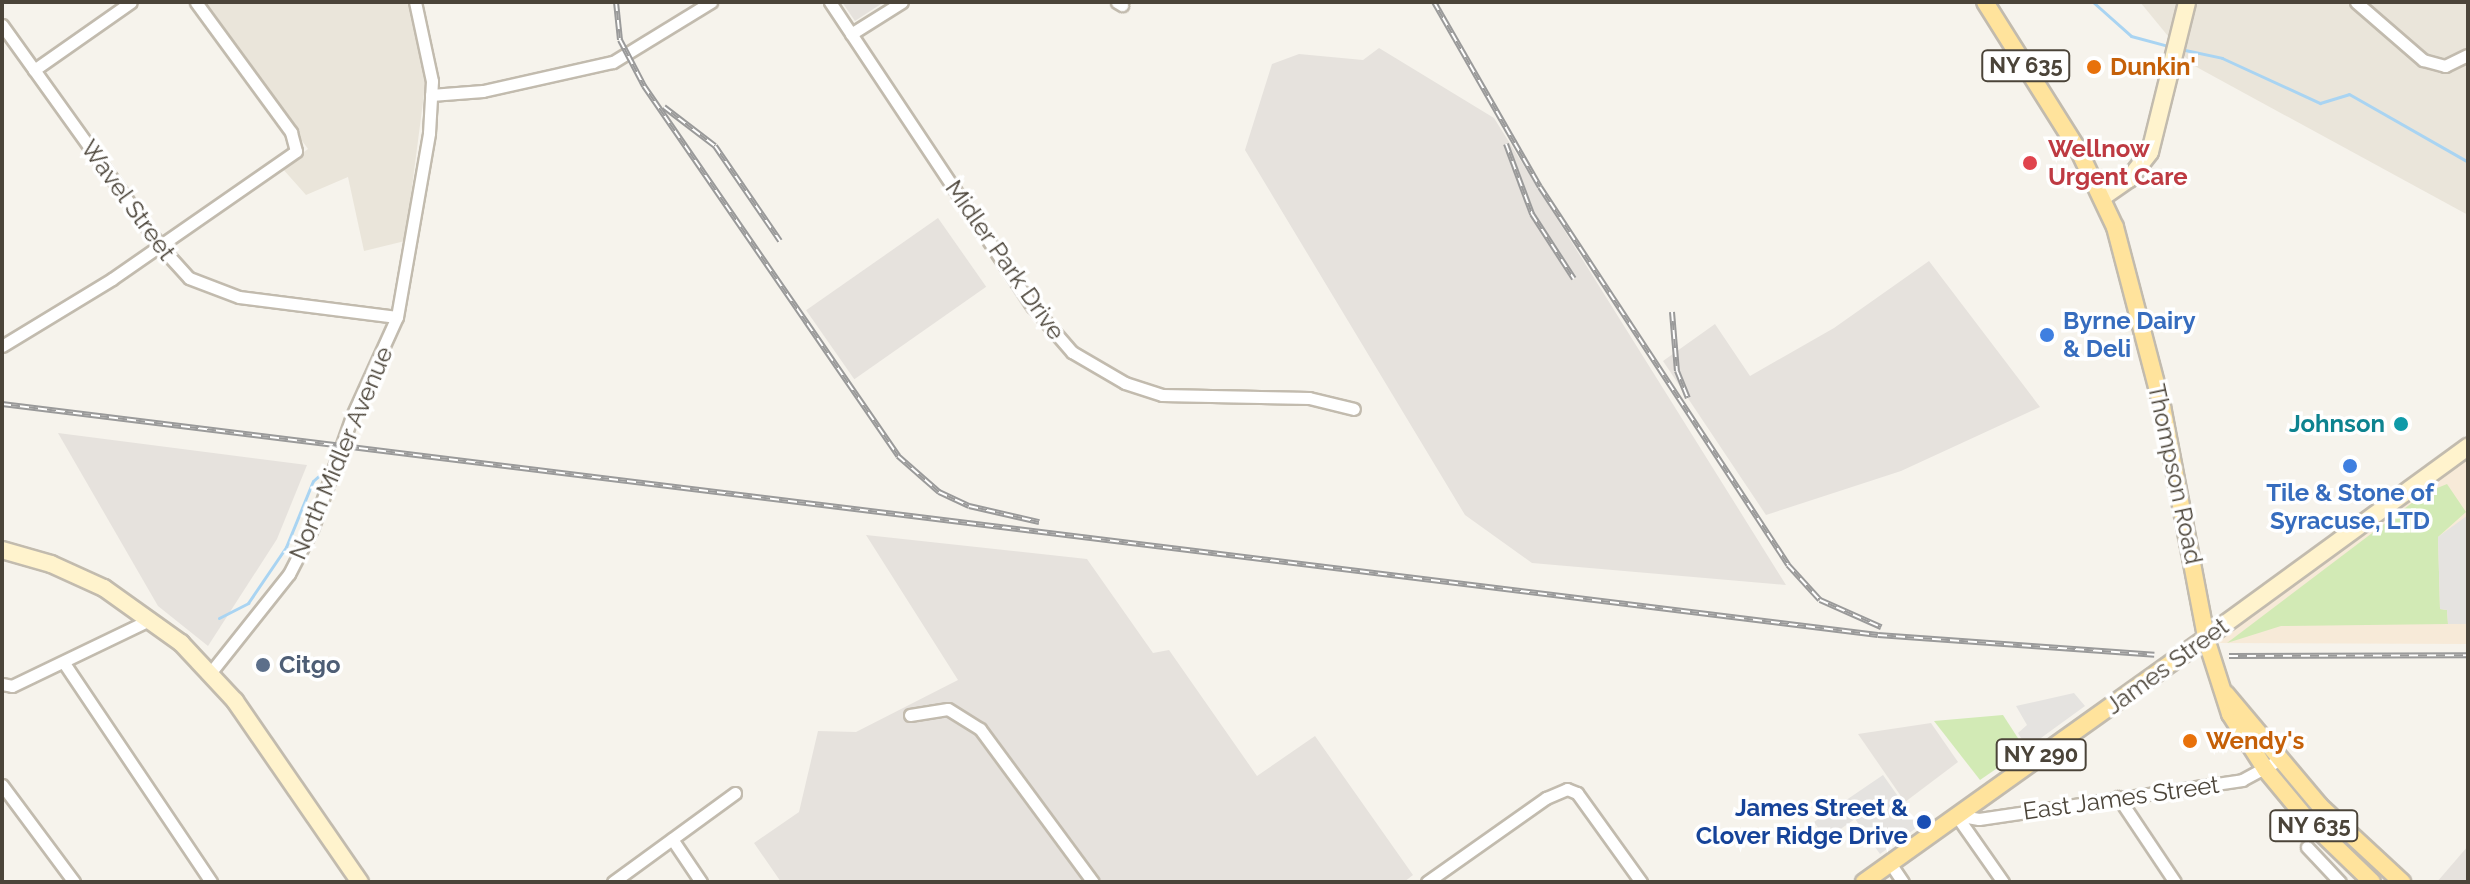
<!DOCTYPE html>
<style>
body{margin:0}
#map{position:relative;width:2470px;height:884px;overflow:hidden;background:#f6f3ec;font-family:Raleway,sans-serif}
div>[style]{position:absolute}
.residential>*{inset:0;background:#eae5da}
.commercial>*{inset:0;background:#f7ead8}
.industrial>*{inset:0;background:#e6e2dd;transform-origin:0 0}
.green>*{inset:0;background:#d2eab5}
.parking>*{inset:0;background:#e5e3e0}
.stream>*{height:3px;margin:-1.5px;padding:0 1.5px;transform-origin:1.5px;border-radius:1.5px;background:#a9d4f2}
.roads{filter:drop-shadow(2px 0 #c2bbae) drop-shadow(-2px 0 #c2bbae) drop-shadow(0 2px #c2bbae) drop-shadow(0 -2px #c2bbae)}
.street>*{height:11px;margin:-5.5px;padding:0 5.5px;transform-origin:5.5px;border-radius:5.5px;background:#fff}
.secondary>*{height:16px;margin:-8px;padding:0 8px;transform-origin:8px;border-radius:8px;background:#fff3cd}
.primary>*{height:16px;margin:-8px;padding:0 8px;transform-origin:8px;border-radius:8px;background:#ffe39c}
.rail>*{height:6px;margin-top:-3px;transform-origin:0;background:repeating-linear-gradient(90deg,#fff 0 9px,#9a9a9a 0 18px);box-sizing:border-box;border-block:2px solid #9a9a9a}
.dots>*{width:22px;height:22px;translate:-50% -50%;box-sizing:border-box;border:4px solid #fff;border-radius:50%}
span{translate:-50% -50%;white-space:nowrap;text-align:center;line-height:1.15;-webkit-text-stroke:7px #fff;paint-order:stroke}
.shield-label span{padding:2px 6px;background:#fff;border:2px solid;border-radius:6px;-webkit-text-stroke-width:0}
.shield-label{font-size:22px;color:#4b4439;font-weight:700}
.food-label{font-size:24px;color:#c56008;font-weight:700}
.left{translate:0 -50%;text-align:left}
.health-label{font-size:24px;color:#be3a42;font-weight:700}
.street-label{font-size:24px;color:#4b4439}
.shop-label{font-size:24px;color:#366cbe;font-weight:700}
.culture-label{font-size:24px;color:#0d838f;font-weight:700}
.right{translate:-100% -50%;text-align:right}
.service-label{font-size:24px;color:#4e5e75;font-weight:700}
.transit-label{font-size:24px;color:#164399;font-weight:700}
.frame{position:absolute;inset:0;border:4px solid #4b4439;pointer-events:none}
</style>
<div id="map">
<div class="residential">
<div style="clip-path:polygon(201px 2px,407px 2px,420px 36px,426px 79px,405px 241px,364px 251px,348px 177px,306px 195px,282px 168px,308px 149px)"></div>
<div style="clip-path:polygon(2140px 2px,2468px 2px,2468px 215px,2191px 64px)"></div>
</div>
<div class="commercial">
<div style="clip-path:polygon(2468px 455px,2468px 644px,2217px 643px)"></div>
</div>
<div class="industrial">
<div style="clip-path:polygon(842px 2px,884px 2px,855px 21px)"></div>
<div style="clip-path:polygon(1379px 48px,1494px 118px,1786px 585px,1532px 563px,1465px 515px,1245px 150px,1272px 64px,1299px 54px,1363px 60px)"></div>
<div style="left:938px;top:218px;width:84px;height:161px;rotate:55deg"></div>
<div style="clip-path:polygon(1929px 261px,2040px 407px,1901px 471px,1766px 515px,1663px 361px,1715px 324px,1750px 376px,1834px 328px)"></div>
<div style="clip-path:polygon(58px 433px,307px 465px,277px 539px,208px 646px,158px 606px)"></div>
<div style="clip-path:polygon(866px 535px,1087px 559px,1153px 653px,1169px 650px,1257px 776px,1315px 736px,1413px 875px,1404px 882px,781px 882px,754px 843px,799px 812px,818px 731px,856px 732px,958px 680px)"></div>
<div style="clip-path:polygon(1931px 723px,1958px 762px,1905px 802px,1858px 734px)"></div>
<div style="clip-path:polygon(2468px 846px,2468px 882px,2437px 882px)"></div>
</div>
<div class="green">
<div style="clip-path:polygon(2447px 484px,2466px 512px,2438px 537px,2440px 609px,2447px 610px,2448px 624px,2281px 626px,2227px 643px,2425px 493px)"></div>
<div style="clip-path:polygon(2003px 715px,2025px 749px,1980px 780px,1934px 721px)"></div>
</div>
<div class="parking">
<div style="clip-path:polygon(2468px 515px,2468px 624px,2448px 624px,2447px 610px,2440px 609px,2438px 537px)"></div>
<div style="clip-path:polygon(2074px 693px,2085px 706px,2027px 748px,2018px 733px,2027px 725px,2016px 706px)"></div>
<div style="clip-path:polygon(1883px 775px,1919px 826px,1880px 854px,1855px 819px,1826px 839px,1814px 822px)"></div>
</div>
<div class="stream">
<div style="left:2093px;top:2px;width:51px;rotate:41.8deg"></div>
<div style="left:2131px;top:36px;width:38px;rotate:15deg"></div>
<div style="left:2185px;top:50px;width:38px;rotate:12deg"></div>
<div style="left:2222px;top:58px;width:108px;rotate:24.7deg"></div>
<div style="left:2320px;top:103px;width:30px;rotate:-17deg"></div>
<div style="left:2349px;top:94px;width:137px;rotate:29.7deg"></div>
<div style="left:219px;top:618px;width:33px;rotate:-27deg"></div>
<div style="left:248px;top:603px;width:68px;rotate:-55.8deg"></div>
<div style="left:286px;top:547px;width:71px;rotate:-67.8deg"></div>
<div style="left:313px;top:481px;width:13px;rotate:-42deg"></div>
</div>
<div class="roads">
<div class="street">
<div style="left:830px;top:2px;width:366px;rotate:56.4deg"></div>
<div style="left:1033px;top:307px;width:60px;rotate:49.1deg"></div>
<div style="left:1072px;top:352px;width:61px;rotate:30.3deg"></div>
<div style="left:1125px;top:383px;width:39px;rotate:18deg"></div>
<div style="left:1162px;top:395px;width:147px;rotate:1.2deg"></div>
<div style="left:1309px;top:398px;width:46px;rotate:13.7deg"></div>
<div style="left:1117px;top:2px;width:6px;rotate:31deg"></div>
<div style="left:2356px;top:2px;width:89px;rotate:40.9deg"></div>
<div style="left:2423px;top:60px;width:23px;rotate:15deg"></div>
<div style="left:2445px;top:66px;width:25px;rotate:-26deg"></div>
<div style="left:2px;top:25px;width:272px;rotate:54.4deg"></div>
<div style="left:160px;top:246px;width:43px;rotate:47.8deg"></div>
<div style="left:189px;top:278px;width:53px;rotate:20.8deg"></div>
<div style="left:239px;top:297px;width:159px;rotate:7.2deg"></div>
<div style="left:851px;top:34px;width:60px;rotate:-32.1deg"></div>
<div style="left:34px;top:70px;width:118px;rotate:-35deg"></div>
<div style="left:431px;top:95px;width:52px;rotate:-4.4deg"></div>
<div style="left:483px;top:91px;width:133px;rotate:-12.6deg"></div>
<div style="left:613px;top:62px;width:115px;rotate:-31.5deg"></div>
<div style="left:2px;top:346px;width:129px;rotate:-31.3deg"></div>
<div style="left:112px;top:279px;width:224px;rotate:-34.8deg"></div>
<div style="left:296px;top:151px;width:20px;rotate:-105deg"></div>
<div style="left:291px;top:132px;width:161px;rotate:-126.2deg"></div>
<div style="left:64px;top:663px;width:264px;rotate:56.1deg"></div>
<div style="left:211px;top:672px;width:125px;rotate:-51.5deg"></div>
<div style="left:289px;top:574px;width:53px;rotate:-62.9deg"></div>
<div style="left:313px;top:527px;width:118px;rotate:-70.6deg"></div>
<div style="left:352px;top:416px;width:109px;rotate:-65.6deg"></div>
<div style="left:397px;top:317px;width:187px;rotate:-80.1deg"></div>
<div style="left:429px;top:133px;width:52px;rotate:-86.7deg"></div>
<div style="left:432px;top:81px;width:81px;rotate:-102.1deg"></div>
<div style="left:2px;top:684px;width:10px;rotate:11deg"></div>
<div style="left:12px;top:686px;width:154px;rotate:-25.7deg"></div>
<div style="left:910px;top:715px;width:38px;rotate:-9deg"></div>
<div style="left:948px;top:709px;width:38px;rotate:32deg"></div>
<div style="left:980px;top:729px;width:190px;rotate:53.6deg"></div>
<div style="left:2px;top:785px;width:121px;rotate:53.4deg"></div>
<div style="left:2118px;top:797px;width:102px;rotate:56.2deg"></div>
<div style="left:1956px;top:815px;width:23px;rotate:10deg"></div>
<div style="left:1979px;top:819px;width:266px;rotate:-8.4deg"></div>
<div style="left:2242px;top:780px;width:44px;rotate:-28.3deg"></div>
<div style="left:1956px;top:815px;width:82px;rotate:55deg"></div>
<div style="left:672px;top:839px;width:52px;rotate:56deg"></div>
<div style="left:2307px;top:847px;width:48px;rotate:46.7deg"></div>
<div style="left:1890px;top:863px;width:23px;rotate:56deg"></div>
<div style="left:613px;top:882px;width:151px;rotate:-36.1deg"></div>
<div style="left:1427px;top:882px;width:146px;rotate:-35.2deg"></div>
<div style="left:1546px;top:798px;width:23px;rotate:-23deg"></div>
<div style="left:1567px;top:789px;width:11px;rotate:22deg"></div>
<div style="left:1577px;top:793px;width:110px;rotate:54.3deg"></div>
</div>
<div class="secondary">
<div style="left:2103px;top:197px;width:32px;rotate:-35deg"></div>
<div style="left:2129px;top:179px;width:34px;rotate:-52deg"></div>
<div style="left:2150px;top:152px;width:154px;rotate:-76.1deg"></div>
<div style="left:2px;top:550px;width:51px;rotate:15.9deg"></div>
<div style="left:51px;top:564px;width:58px;rotate:24.4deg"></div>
<div style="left:104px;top:588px;width:95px;rotate:35.5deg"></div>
<div style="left:181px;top:643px;width:79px;rotate:47deg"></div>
<div style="left:235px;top:701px;width:220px;rotate:55.4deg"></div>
<div style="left:2207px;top:637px;width:323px;rotate:-36.1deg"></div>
</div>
<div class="primary">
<div style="left:1985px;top:2px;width:176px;rotate:57.8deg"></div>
<div style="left:2079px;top:151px;width:84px;rotate:64.7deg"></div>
<div style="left:2115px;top:227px;width:185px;rotate:75.3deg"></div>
<div style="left:2162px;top:406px;width:240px;rotate:79.2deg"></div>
<div style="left:2207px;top:642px;width:76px;rotate:72.3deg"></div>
<div style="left:2230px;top:714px;width:67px;rotate:57.3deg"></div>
<div style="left:2266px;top:770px;width:61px;rotate:50.3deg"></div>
<div style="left:2305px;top:817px;width:93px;rotate:44.1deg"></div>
<div style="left:2226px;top:694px;width:146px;rotate:50deg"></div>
<div style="left:2320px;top:806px;width:112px;rotate:42.8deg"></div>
<div style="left:1864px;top:882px;width:422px;rotate:-35.5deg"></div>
</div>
</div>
<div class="rail">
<div style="left:616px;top:2px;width:38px;rotate:84deg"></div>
<div style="left:620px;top:40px;width:52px;rotate:62.4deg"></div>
<div style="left:644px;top:86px;width:449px;rotate:55.5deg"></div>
<div style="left:898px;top:456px;width:55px;rotate:41.3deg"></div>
<div style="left:939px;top:492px;width:33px;rotate:25deg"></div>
<div style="left:969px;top:506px;width:72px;rotate:12.9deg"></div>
<div style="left:1434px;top:2px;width:213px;rotate:60.2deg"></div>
<div style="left:1540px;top:187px;width:452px;rotate:56.7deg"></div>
<div style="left:1788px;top:565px;width:47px;rotate:47.6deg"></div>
<div style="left:1820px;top:600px;width:67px;rotate:23.9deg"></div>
<div style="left:664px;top:107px;width:64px;rotate:37.4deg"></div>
<div style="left:715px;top:146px;width:115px;rotate:55.6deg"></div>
<div style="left:1506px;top:144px;width:75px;rotate:69.6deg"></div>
<div style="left:1532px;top:214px;width:77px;rotate:57.1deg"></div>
<div style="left:1672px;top:312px;width:59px;rotate:85.2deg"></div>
<div style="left:1677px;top:371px;width:29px;rotate:68deg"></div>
<div style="left:2px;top:404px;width:1890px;rotate:7.02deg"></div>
<div style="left:1878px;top:635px;width:277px;rotate:4.1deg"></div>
<div style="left:2229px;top:656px;width:239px;rotate:-0.2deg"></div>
</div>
<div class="dots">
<div style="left:2094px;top:67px;background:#e8710a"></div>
<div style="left:2030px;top:163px;background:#e0444e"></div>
<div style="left:2047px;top:335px;background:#3f7fe0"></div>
<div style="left:2401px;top:424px;background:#0f9aa8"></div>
<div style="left:2350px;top:466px;background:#3f7fe0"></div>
<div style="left:263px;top:665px;background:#5c6f8a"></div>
<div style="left:2190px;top:741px;background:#e8710a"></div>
<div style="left:1924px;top:822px;background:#1a4fb4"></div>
</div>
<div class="shield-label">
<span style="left:2026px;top:66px">NY 635</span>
<span style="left:2041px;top:755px">NY 290</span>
<span style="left:2314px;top:826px">NY 635</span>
</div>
<div class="food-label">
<span class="left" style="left:2110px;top:67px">Dunkin'</span>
<span class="left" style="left:2206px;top:741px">Wendy's</span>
</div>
<div class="health-label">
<span class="left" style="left:2048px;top:163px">Wellnow<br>Urgent Care</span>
</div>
<div class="street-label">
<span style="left:128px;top:200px;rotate:54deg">Wavel Street</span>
<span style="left:1005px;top:260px;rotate:55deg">Midler Park Drive</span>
<span style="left:341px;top:453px;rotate:-67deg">North Midler Avenue</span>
<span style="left:2175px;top:474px;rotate:78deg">Thompson Road</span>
<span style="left:2167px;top:666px;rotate:-36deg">James Street</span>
<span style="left:2121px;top:798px;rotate:-8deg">East James Street</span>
</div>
<div class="shop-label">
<span class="left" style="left:2063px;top:335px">Byrne Dairy<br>&amp; Deli</span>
<span style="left:2350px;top:507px">Tile &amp; Stone of<br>Syracuse, LTD</span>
</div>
<div class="culture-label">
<span class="right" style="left:2385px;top:424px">Johnson</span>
</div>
<div class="service-label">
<span class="left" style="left:279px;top:665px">Citgo</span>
</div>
<div class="transit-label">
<span class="right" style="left:1908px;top:822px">James Street &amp;<br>Clover Ridge Drive</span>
</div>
<div class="frame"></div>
</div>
